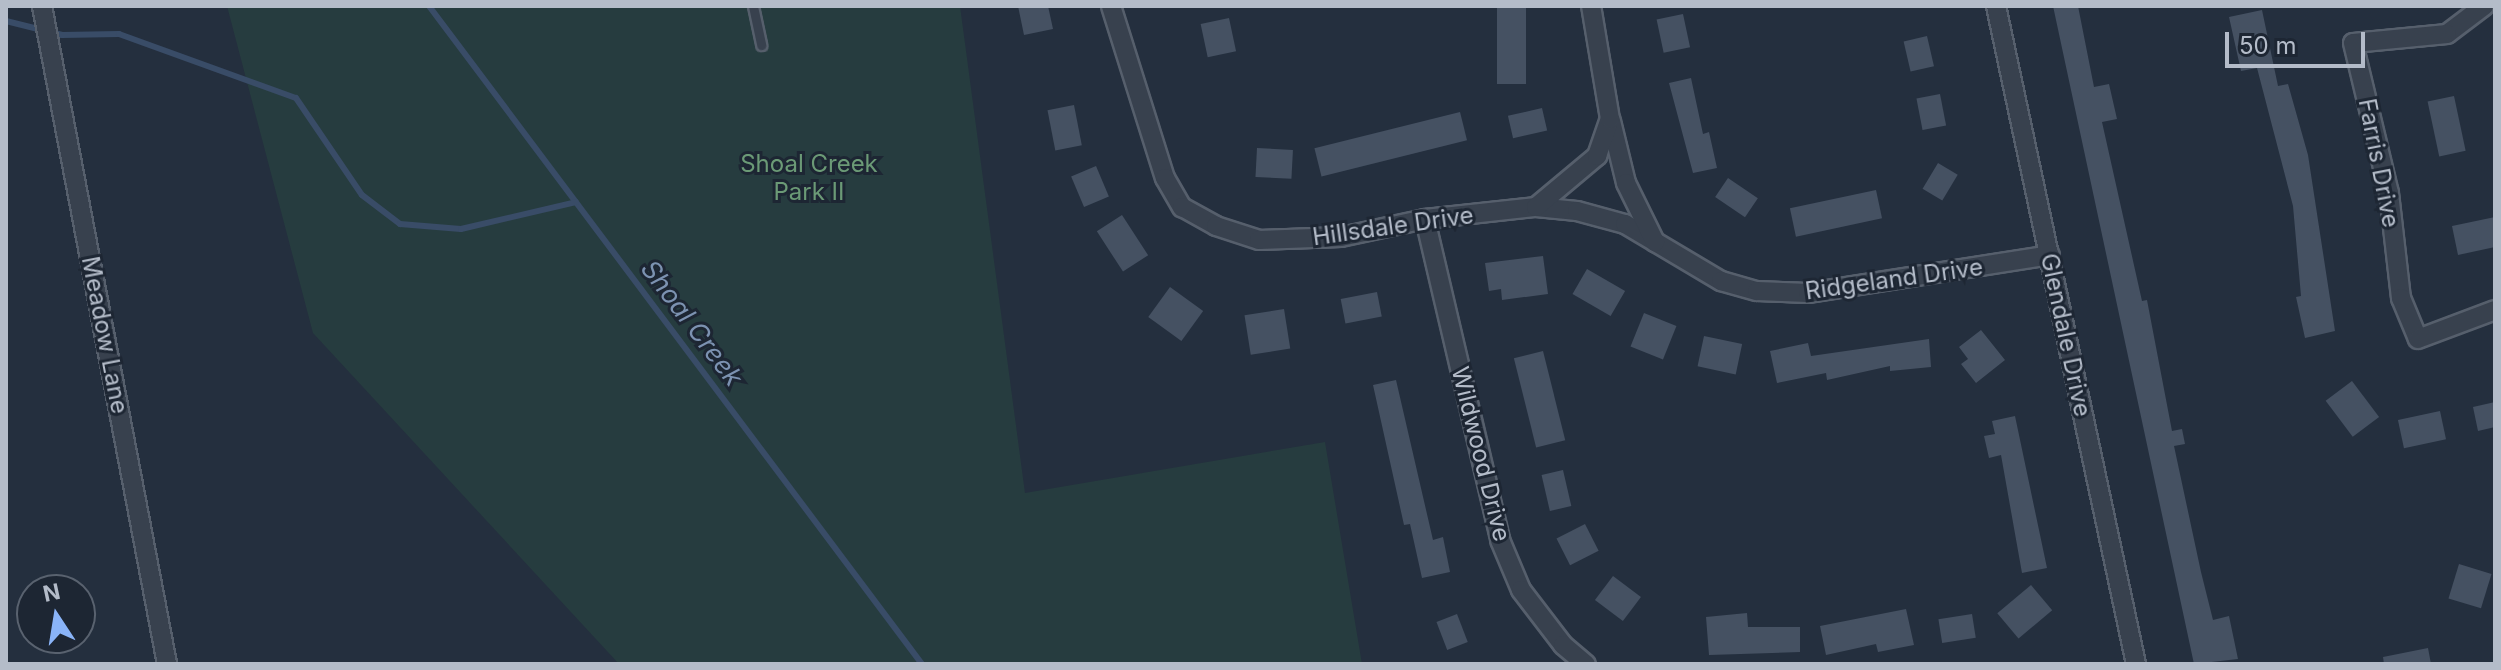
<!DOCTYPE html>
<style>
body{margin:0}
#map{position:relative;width:2501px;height:670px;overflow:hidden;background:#242f3e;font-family:Inter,sans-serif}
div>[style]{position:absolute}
.green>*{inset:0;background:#263c3f}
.stream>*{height:6px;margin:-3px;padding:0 3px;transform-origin:3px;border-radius:3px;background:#394c67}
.building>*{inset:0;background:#455162;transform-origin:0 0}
.roads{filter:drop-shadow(2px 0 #565f6c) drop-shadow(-2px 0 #565f6c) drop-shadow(0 2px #565f6c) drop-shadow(0 -2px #565f6c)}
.lane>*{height:9px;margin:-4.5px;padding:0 4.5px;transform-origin:4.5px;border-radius:4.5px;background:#38414e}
.street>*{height:18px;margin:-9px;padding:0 9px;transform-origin:9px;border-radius:9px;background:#38414e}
span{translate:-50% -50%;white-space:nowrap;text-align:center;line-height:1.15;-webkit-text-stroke:6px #1d2633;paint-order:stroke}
.street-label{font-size:24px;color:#b4bcc9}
.park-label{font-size:24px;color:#6b9a76}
.water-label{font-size:26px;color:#7c92b1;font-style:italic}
.frame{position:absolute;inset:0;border:8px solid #b4bcc9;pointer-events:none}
.north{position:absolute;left:16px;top:574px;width:80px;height:80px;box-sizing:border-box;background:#1d2633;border:2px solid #59626f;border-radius:50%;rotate:348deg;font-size:22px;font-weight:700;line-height:32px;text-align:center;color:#b4bcc9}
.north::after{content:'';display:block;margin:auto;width:28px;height:36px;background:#8ab4f8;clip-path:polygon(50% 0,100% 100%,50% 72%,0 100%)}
.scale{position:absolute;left:2225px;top:32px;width:140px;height:36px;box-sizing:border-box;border:4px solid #b4bcc9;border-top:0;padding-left:10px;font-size:24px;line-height:28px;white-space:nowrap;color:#b4bcc9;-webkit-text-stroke:6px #1d2633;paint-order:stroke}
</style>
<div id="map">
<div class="green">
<div style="clip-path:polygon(227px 6px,960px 6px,1025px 493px,1325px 442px,1362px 664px,619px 664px,313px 333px)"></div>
</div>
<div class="stream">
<div style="left:429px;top:6px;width:822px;rotate:53.16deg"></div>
<div style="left:6px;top:21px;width:58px;rotate:14deg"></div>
<div style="left:62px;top:35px;width:57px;rotate:-1deg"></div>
<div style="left:119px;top:34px;width:188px;rotate:19.9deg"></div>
<div style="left:296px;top:98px;width:117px;rotate:55.8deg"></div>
<div style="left:362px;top:195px;width:48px;rotate:37.3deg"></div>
<div style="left:400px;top:224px;width:61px;rotate:4.7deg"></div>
<div style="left:461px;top:229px;width:118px;rotate:-13.2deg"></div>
</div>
<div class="building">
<div style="clip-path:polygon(1018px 6px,1048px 6px,1053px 29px,1024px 35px)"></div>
<div style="left:1497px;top:6px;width:29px;height:78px"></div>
<div style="clip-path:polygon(2053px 6px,2078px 6px,2094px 87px,2109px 84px,2117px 119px,2102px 122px,2142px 301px,2147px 300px,2172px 431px,2182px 429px,2185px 444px,2174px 446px,2201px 572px,2213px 620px,2229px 616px,2238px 659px,2194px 664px)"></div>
<div style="clip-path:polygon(2262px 10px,2278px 86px,2288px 84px,2308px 155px,2335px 331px,2305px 338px,2296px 297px,2301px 296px,2293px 206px,2257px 68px,2241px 71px,2229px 17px)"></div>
<div style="left:1683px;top:14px;width:34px;height:27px;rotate:78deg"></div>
<div style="left:1229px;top:18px;width:34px;height:29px;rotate:78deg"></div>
<div style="left:1927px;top:36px;width:31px;height:24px;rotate:77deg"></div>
<div style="clip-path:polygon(1691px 78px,1703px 134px,1709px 132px,1717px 168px,1693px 173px,1669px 83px)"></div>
<div style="left:1940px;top:94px;width:32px;height:24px;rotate:79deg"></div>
<div style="left:2454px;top:96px;width:56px;height:27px;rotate:78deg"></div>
<div style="left:1074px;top:105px;width:41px;height:27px;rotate:79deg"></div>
<div style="left:1542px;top:108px;width:23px;height:35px;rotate:77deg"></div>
<div style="left:1460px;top:112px;width:29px;height:150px;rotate:76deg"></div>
<div style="left:1257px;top:148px;width:36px;height:29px;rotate:3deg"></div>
<div style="left:1938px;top:163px;width:23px;height:30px;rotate:31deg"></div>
<div style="left:1096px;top:166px;width:33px;height:27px;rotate:67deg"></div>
<div style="left:1728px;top:178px;width:36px;height:23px;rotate:34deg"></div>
<div style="left:1876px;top:190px;width:29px;height:88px;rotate:78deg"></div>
<div style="left:1122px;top:215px;width:48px;height:30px;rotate:57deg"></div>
<div style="clip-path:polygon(2495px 217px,2495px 247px,2458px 255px,2452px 226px)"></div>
<div style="clip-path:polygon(1543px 256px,1548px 294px,1502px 300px,1501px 289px,1489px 291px,1485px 263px)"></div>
<div style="left:1587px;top:269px;width:44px;height:29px;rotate:30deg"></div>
<div style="left:1170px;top:287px;width:41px;height:37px;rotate:36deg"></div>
<div style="left:1377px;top:292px;width:25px;height:37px;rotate:79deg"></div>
<div style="left:1284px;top:309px;width:40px;height:40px;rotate:81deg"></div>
<div style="left:1644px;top:313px;width:35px;height:36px;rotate:22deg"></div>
<div style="clip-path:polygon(1981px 330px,2005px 360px,1976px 383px,1961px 364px,1968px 359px,1959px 347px)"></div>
<div style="left:1704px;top:336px;width:39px;height:31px;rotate:12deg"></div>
<div style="clip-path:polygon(1929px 339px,1931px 367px,1890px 371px,1890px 366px,1827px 380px,1826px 373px,1777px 383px,1770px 351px,1808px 343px,1811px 356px)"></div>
<div style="left:1543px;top:351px;width:92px;height:30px;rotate:76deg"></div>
<div style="clip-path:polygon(1396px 380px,1433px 540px,1443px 537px,1450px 572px,1422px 578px,1410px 524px,1404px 525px,1373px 385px)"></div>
<div style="left:2352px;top:381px;width:45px;height:33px;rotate:53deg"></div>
<div style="clip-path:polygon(2495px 402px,2495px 427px,2478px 431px,2473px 407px)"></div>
<div style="left:2440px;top:411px;width:29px;height:43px;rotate:78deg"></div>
<div style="clip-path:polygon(2015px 416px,2047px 568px,2022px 573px,2001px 455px,1989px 458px,1984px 436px,1995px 434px,1992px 421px)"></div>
<div style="left:1563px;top:470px;width:37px;height:22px;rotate:77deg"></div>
<div style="left:1585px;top:524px;width:30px;height:32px;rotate:63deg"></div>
<div style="left:2459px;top:564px;width:34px;height:36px;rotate:17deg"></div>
<div style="left:1613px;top:576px;width:35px;height:30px;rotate:37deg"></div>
<div style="left:2031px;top:585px;width:33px;height:44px;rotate:50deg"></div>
<div style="clip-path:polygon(1906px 609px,1914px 645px,1878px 652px,1876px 644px,1826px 655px,1820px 626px)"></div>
<div style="clip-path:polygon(1747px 613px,1748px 627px,1800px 627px,1800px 652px,1709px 655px,1706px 617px)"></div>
<div style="left:1457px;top:614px;width:30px;height:22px;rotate:69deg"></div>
<div style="left:1972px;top:614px;width:24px;height:34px;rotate:81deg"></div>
<div style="clip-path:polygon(2428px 648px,2431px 664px,2384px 664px,2383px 657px)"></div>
</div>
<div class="roads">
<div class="lane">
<div style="left:753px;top:6px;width:40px;rotate:78deg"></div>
</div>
<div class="street">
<div style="left:42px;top:6px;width:670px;rotate:79.24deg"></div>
<div style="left:1111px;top:6px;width:180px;rotate:72.6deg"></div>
<div style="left:1165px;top:178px;width:34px;rotate:60deg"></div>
<div style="left:1182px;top:207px;width:39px;rotate:29deg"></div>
<div style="left:1216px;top:226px;width:45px;rotate:18deg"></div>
<div style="left:1259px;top:240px;width:82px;rotate:-2.1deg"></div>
<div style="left:1341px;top:237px;width:86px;rotate:-12.1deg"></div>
<div style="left:1425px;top:219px;width:112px;rotate:-6.2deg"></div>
<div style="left:1536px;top:207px;width:41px;rotate:5.6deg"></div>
<div style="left:1577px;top:211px;width:50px;rotate:15.2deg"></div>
<div style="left:1625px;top:224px;width:112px;rotate:30.7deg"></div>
<div style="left:1721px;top:281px;width:37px;rotate:16deg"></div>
<div style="left:1757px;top:291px;width:51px;rotate:2.2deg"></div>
<div style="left:1808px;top:293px;width:245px;rotate:-8.9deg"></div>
<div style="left:1996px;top:6px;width:673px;rotate:77.99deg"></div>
<div style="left:2484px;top:6px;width:46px;rotate:142.9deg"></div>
<div style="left:2447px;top:34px;width:94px;rotate:174.5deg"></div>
<div style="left:2353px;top:43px;width:154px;rotate:76.5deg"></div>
<div style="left:2389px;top:193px;width:106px;rotate:83.5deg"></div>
<div style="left:2401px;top:298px;width:44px;rotate:67.5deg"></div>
<div style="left:2418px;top:339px;width:82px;rotate:-20.6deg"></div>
<div style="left:1611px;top:121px;width:64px;rotate:76.4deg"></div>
<div style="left:1626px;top:183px;width:66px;rotate:63.8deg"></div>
<div style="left:1536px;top:207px;width:80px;rotate:-39.9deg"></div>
<div style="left:1597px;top:156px;width:39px;rotate:-71deg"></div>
<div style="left:1610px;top:119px;width:115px;rotate:-99.5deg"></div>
<div style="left:1425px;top:219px;width:330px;rotate:76.8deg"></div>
<div style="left:1500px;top:540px;width:54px;rotate:67.2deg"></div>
<div style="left:1521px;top:590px;width:69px;rotate:52.6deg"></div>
<div style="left:1563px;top:645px;width:30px;rotate:40deg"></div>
</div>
</div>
<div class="street-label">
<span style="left:2379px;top:163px;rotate:79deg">Farris Drive</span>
<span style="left:1393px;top:226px;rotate:-8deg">Hillsdale Drive</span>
<span style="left:1894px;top:279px;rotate:-8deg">Ridgeland Drive</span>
<span style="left:105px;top:335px;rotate:79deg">Meadow Lane</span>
<span style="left:2066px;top:335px;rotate:78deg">Glendale Drive</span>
<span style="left:1481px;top:454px;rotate:76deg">Wildwood Drive</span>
</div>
<div class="park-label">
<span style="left:809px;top:178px">Shoal Creek<br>Park II</span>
</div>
<div class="water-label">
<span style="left:692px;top:323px;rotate:53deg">Shoal Creek</span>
</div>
<div class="frame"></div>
<div class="north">N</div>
<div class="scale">50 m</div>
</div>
